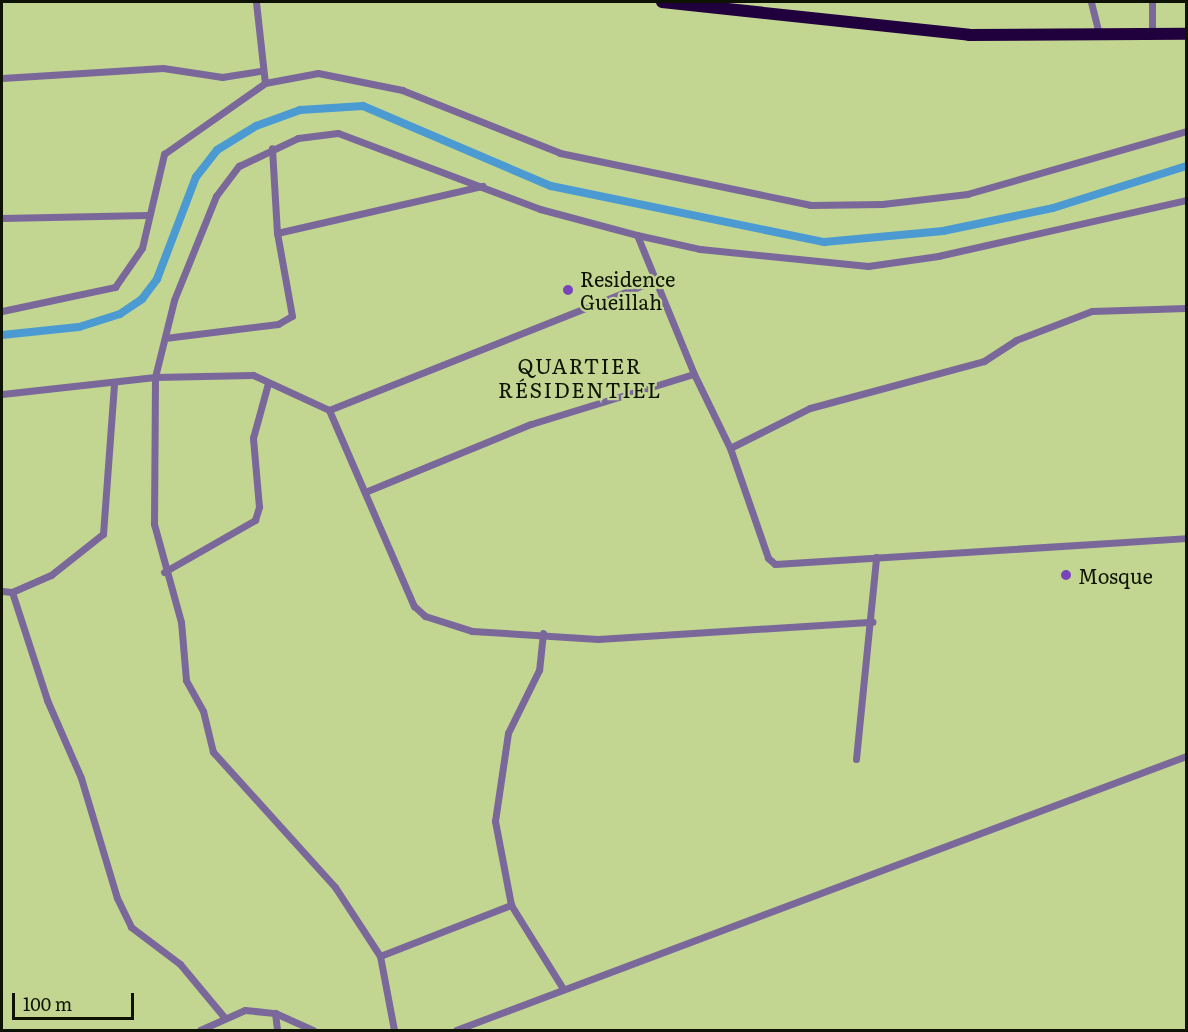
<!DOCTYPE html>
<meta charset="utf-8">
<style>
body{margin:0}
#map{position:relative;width:1188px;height:1032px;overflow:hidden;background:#c2d692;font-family:Literata,serif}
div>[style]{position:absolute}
.canal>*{height:8px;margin:-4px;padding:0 4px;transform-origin:4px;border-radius:4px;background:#4b9bd2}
.street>*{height:7px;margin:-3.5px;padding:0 3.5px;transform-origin:3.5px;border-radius:3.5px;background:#7b689a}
.highway>*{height:12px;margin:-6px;padding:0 6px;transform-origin:6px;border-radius:6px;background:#20013d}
.dots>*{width:16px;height:16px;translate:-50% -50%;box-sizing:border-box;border:3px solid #c2d692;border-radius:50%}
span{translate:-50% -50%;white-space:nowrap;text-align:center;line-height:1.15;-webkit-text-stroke:4.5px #c2d692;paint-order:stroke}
.poi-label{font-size:20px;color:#0d1300}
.left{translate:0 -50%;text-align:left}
.neighbourhood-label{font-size:21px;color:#0d1300;letter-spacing:1.5px}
.frame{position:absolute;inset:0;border:3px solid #0d1300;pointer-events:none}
.scale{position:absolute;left:12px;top:993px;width:122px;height:27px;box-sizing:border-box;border:3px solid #0d1300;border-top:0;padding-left:8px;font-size:18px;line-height:21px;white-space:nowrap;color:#0d1300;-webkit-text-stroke:4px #c2d692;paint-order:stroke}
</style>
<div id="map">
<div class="canal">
<div style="left:2px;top:335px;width:77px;rotate:-5.9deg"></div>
<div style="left:79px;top:327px;width:43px;rotate:-17.6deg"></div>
<div style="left:120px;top:314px;width:27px;rotate:-34deg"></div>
<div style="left:142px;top:299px;width:25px;rotate:-53deg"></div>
<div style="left:157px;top:279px;width:109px;rotate:-69.1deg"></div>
<div style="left:196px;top:177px;width:34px;rotate:-52deg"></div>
<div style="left:217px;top:150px;width:46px;rotate:-31.6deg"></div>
<div style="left:256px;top:126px;width:47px;rotate:-20deg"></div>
<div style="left:300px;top:110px;width:63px;rotate:-3.6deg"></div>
<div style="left:363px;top:106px;width:204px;rotate:23.1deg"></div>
<div style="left:551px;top:186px;width:279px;rotate:11.6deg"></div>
<div style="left:824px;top:242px;width:120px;rotate:-5.3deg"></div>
<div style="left:943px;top:231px;width:112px;rotate:-11.8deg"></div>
<div style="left:1053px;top:208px;width:139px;rotate:-17.5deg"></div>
</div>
<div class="street">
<div style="left:256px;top:2px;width:81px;rotate:83.7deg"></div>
<div style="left:1091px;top:2px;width:34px;rotate:76deg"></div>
<div style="left:1152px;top:2px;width:32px;rotate:90deg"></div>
<div style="left:2px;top:78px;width:161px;rotate:-3.6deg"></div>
<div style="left:163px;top:68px;width:60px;rotate:8.7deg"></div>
<div style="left:222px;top:77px;width:39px;rotate:-9deg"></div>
<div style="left:2px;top:218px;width:145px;rotate:-1.2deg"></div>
<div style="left:277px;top:233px;width:211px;rotate:-12.9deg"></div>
<div style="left:637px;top:235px;width:150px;rotate:67.7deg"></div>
<div style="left:2px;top:311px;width:116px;rotate:-12deg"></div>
<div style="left:115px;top:287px;width:47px;rotate:-55.3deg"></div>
<div style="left:142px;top:248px;width:97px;rotate:-76.8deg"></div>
<div style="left:164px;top:154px;width:123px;rotate:-35.1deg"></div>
<div style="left:265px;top:83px;width:54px;rotate:-10.7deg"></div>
<div style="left:318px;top:73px;width:86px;rotate:11.4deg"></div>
<div style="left:402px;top:90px;width:170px;rotate:21.7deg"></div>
<div style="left:560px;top:153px;width:255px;rotate:11.7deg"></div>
<div style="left:810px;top:205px;width:72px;rotate:-0.8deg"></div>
<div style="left:882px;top:204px;width:86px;rotate:-6.7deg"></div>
<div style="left:967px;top:194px;width:228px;rotate:-16deg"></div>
<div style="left:165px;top:338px;width:114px;rotate:-7.1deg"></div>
<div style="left:278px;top:324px;width:16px;rotate:-30deg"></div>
<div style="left:292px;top:316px;width:84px;rotate:-100.2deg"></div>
<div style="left:277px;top:233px;width:85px;rotate:-93.4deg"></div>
<div style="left:2px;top:394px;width:154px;rotate:-6.3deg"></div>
<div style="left:155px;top:377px;width:98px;rotate:-1.2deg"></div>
<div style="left:253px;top:375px;width:84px;rotate:24.7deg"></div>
<div style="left:329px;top:410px;width:214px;rotate:66.6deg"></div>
<div style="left:414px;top:606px;width:15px;rotate:42deg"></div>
<div style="left:425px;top:616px;width:49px;rotate:17.7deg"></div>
<div style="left:472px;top:631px;width:126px;rotate:3.6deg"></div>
<div style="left:598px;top:639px;width:275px;rotate:-3.6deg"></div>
<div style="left:329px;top:410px;width:349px;rotate:-21.7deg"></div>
<div style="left:730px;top:448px;width:89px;rotate:-26.6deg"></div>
<div style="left:810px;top:408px;width:180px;rotate:-15.1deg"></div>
<div style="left:984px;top:361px;width:38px;rotate:-33deg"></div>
<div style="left:1016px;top:340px;width:81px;rotate:-20.9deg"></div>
<div style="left:1092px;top:311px;width:94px;rotate:-1.8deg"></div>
<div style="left:365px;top:492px;width:179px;rotate:-22.3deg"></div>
<div style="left:531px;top:424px;width:170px;rotate:-17.1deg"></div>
<div style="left:694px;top:374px;width:82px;rotate:64.1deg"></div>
<div style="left:730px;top:448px;width:116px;rotate:70.9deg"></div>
<div style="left:768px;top:558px;width:9px;rotate:41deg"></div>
<div style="left:775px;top:564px;width:412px;rotate:-3.6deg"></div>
<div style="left:164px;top:572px;width:105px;rotate:-29.7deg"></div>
<div style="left:255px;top:520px;width:14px;rotate:-73deg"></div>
<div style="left:259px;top:507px;width:69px;rotate:-95deg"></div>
<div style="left:253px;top:438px;width:57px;rotate:-74.7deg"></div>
<div style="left:2px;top:591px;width:10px;rotate:6deg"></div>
<div style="left:12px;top:592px;width:43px;rotate:-23.6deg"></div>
<div style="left:51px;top:575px;width:66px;rotate:-38.3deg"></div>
<div style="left:103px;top:534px;width:151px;rotate:-85.8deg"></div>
<div style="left:12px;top:592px;width:114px;rotate:72deg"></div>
<div style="left:47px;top:700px;width:85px;rotate:66.4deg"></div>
<div style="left:81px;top:778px;width:125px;rotate:73.3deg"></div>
<div style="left:117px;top:898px;width:32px;rotate:64deg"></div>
<div style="left:131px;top:927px;width:61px;rotate:37.1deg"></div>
<div style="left:180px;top:964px;width:69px;rotate:50.3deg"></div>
<div style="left:543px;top:633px;width:37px;rotate:96deg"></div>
<div style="left:539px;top:670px;width:70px;rotate:116.2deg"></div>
<div style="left:508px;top:733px;width:89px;rotate:98.4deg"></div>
<div style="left:495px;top:821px;width:86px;rotate:79.2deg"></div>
<div style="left:511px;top:905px;width:97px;rotate:58.1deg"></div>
<div style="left:856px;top:759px;width:203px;rotate:-84.3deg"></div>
<div style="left:380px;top:956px;width:141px;rotate:-21.3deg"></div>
<div style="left:275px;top:1013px;width:17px;rotate:83deg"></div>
<div style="left:200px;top:1030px;width:49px;rotate:-24deg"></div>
<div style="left:245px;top:1010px;width:30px;rotate:6deg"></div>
<div style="left:275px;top:1013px;width:42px;rotate:24.1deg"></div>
<div style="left:394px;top:1030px;width:75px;rotate:-100.7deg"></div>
<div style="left:380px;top:956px;width:82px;rotate:-123.1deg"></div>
<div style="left:335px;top:887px;width:182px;rotate:-132.1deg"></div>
<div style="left:213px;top:752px;width:42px;rotate:-103.7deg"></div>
<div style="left:203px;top:711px;width:35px;rotate:-119deg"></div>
<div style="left:186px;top:680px;width:58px;rotate:-94.9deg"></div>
<div style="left:181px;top:622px;width:102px;rotate:-105.4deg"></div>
<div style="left:154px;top:524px;width:147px;rotate:-89.6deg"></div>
<div style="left:155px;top:377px;width:79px;rotate:-76.1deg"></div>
<div style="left:174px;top:300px;width:112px;rotate:-68deg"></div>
<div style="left:216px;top:196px;width:38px;rotate:-53deg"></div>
<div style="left:239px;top:166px;width:65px;rotate:-25.4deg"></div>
<div style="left:298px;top:138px;width:40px;rotate:-7.1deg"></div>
<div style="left:338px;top:133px;width:216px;rotate:20.6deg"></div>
<div style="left:540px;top:209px;width:100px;rotate:15deg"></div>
<div style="left:637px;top:235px;width:65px;rotate:12.5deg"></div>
<div style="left:700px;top:249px;width:169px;rotate:5.8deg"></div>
<div style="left:868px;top:266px;width:71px;rotate:-8.1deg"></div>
<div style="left:938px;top:256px;width:254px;rotate:-12.7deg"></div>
<div style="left:456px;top:1030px;width:780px;rotate:-20.57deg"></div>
</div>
<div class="highway">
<div style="left:662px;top:2px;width:309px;rotate:6.1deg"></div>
<div style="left:969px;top:35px;width:217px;rotate:-0.3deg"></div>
</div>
<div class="dots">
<div style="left:568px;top:290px;background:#7943b9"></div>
<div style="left:1066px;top:575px;background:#7943b9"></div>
</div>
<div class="poi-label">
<span class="left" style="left:580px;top:290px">Residence<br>Gueillah</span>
<span class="left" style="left:1078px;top:575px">Mosque</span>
</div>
<div class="neighbourhood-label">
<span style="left:580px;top:377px">QUARTIER<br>RÉSIDENTIEL</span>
</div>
<div class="frame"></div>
<div class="scale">100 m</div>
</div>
